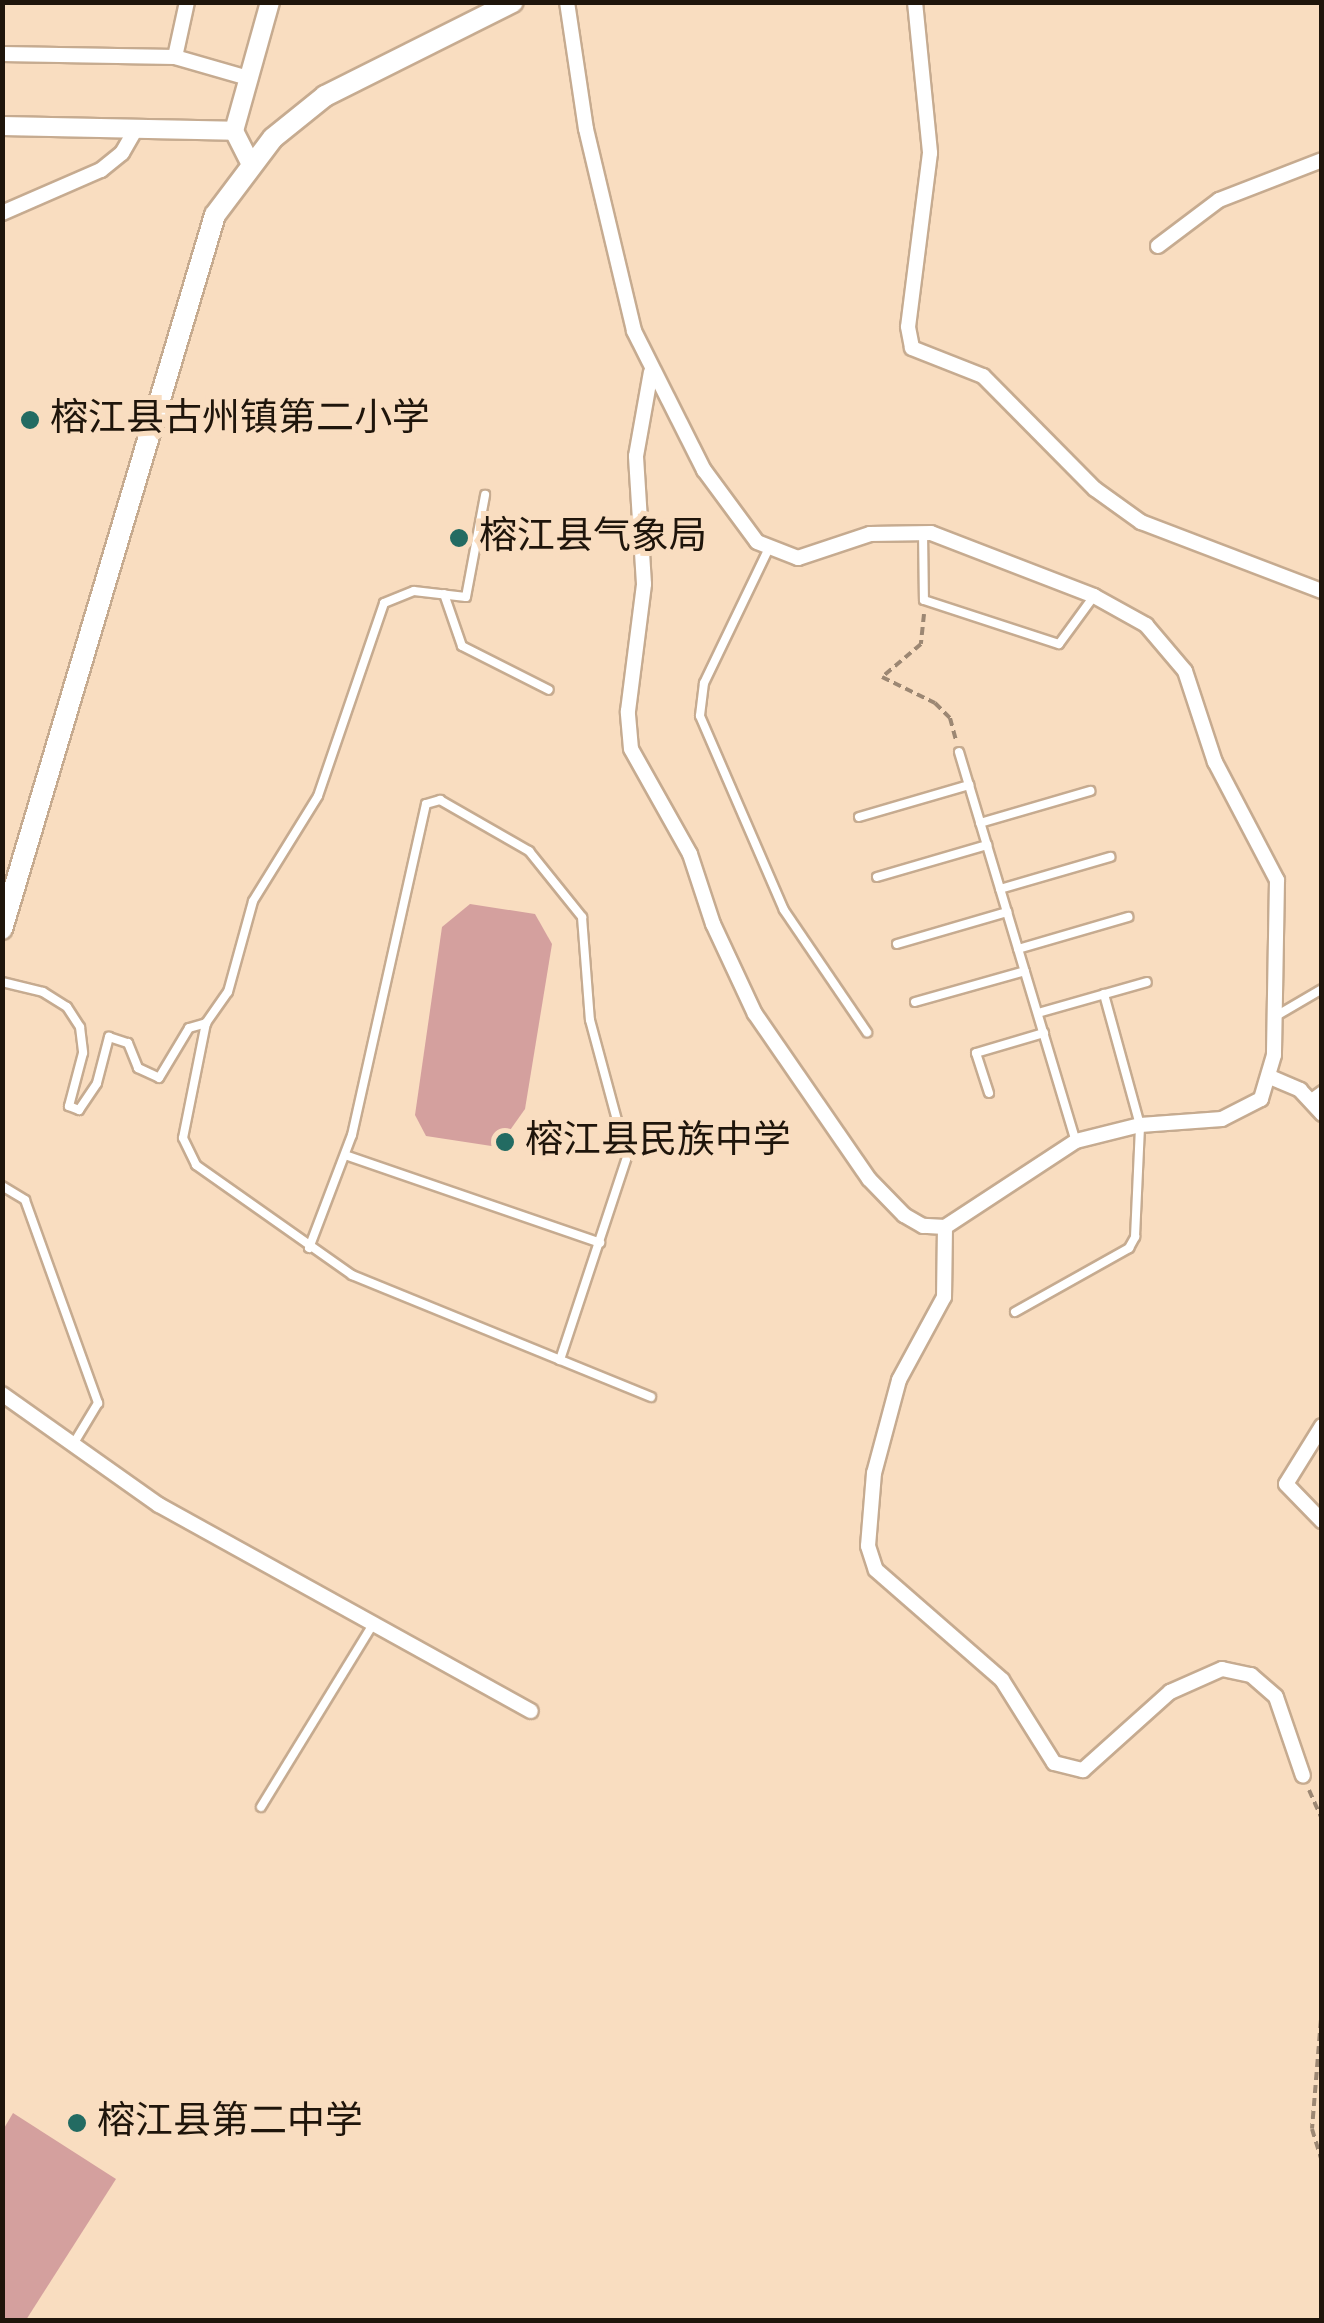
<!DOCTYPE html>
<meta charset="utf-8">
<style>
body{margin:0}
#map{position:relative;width:1324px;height:2323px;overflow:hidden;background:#f9ddc0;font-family:Spectral,"Noto Sans SC",serif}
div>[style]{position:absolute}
.green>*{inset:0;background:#d4a09e}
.path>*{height:4px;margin-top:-2px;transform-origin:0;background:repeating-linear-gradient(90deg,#9c8773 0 8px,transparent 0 13px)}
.roads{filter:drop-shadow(2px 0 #c6ab90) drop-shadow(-2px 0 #c6ab90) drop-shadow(0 2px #c6ab90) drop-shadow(0 -2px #c6ab90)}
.service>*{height:8px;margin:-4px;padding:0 4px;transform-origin:4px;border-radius:4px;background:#fff}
.minor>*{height:14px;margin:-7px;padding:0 7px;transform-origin:7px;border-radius:7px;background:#fff}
.tertiary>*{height:18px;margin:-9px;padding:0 9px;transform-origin:9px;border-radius:9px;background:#fff}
.secondary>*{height:20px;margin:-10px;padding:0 10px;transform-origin:10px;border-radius:10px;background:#fff}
.dots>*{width:28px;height:28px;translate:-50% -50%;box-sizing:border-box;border:5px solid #f9ddc0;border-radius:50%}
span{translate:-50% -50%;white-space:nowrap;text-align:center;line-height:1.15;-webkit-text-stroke:10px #f9ddc0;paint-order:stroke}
.poi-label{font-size:38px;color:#1f150b}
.left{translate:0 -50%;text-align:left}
.frame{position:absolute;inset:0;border:5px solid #1f150b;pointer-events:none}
</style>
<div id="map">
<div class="green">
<div style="clip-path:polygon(470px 904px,535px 914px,552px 944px,525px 1109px,498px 1147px,426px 1136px,415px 1115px,442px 927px)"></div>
<div style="clip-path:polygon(13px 2113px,116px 2179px,26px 2320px,3px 2320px,3px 2130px)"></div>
</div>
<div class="path">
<div style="left:924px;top:614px;width:30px;rotate:96deg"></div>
<div style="left:921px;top:644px;width:51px;rotate:139.8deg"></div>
<div style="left:882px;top:677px;width:59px;rotate:26.1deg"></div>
<div style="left:935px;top:703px;width:21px;rotate:45deg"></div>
<div style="left:950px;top:718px;width:23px;rotate:75deg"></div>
<div style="left:1309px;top:1790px;width:32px;rotate:66deg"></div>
<div style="left:1322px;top:2007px;width:122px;rotate:94.7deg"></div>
<div style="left:1312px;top:2129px;width:34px;rotate:73deg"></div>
</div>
<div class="roads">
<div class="service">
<div style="left:923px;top:532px;width:68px;rotate:89.2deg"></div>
<div style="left:924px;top:600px;width:142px;rotate:18.1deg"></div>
<div style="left:1059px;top:644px;width:59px;rotate:-53.9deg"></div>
<div style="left:769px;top:548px;width:150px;rotate:115.7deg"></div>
<div style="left:704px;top:683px;width:33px;rotate:97deg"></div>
<div style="left:700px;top:716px;width:211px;rotate:66.6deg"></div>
<div style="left:784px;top:910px;width:148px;rotate:55.8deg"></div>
<div style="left:444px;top:594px;width:55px;rotate:70.9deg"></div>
<div style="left:462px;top:646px;width:97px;rotate:26.8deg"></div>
<div style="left:959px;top:752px;width:406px;rotate:73.3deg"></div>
<div style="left:859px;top:817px;width:115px;rotate:-16.2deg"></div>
<div style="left:980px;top:823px;width:115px;rotate:-16.2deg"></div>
<div style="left:877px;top:877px;width:115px;rotate:-16.2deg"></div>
<div style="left:1000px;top:889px;width:115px;rotate:-16.2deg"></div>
<div style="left:897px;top:944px;width:115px;rotate:-16.2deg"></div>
<div style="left:1018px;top:949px;width:115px;rotate:-16.2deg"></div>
<div style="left:2px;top:982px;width:42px;rotate:13.7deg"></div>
<div style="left:43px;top:992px;width:28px;rotate:32deg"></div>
<div style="left:67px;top:1007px;width:24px;rotate:57deg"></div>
<div style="left:80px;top:1027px;width:26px;rotate:83deg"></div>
<div style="left:83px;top:1053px;width:55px;rotate:104.8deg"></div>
<div style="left:69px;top:1106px;width:11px;rotate:22deg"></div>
<div style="left:79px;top:1110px;width:32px;rotate:-56deg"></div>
<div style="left:97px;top:1083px;width:48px;rotate:-75.4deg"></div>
<div style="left:109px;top:1037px;width:20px;rotate:18deg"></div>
<div style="left:128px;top:1043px;width:27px;rotate:68deg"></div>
<div style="left:138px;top:1068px;width:23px;rotate:25deg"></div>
<div style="left:159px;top:1078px;width:58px;rotate:-59deg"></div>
<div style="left:189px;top:1028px;width:18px;rotate:-16deg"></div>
<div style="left:206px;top:1023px;width:117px;rotate:101.3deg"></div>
<div style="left:183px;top:1138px;width:30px;rotate:64deg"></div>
<div style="left:196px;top:1165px;width:191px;rotate:35.2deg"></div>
<div style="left:352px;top:1275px;width:323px;rotate:22.2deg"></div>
<div style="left:915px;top:1002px;width:114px;rotate:-15.7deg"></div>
<div style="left:1038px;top:1013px;width:113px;rotate:-15.9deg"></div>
<div style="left:1276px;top:1016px;width:53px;rotate:-30.4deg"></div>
<div style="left:206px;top:1023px;width:38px;rotate:-55deg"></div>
<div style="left:228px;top:992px;width:94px;rotate:-74.6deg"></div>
<div style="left:253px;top:901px;width:123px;rotate:-58.2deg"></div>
<div style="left:318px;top:796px;width:204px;rotate:-71.1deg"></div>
<div style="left:384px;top:603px;width:32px;rotate:-22deg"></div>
<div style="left:414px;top:591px;width:52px;rotate:6.6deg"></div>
<div style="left:466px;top:597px;width:104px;rotate:-79.4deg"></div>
<div style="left:1322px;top:1090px;width:14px;rotate:144deg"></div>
<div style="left:1311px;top:1098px;width:12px;rotate:24deg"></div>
<div style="left:989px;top:1093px;width:42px;rotate:-108deg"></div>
<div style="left:976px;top:1053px;width:71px;rotate:-16.4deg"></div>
<div style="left:345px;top:1155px;width:270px;rotate:19deg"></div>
<div style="left:2px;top:1186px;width:27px;rotate:31deg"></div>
<div style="left:25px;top:1200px;width:216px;rotate:70.2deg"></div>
<div style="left:98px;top:1403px;width:47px;rotate:121deg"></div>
<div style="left:309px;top:1248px;width:121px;rotate:-69.2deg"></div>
<div style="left:352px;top:1135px;width:339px;rotate:-77.4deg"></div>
<div style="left:426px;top:804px;width:15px;rotate:-16deg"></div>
<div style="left:440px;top:800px;width:103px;rotate:29.8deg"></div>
<div style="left:529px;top:851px;width:85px;rotate:51.2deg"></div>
<div style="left:582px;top:917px;width:103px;rotate:85.6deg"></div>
<div style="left:590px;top:1020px;width:142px;rotate:74.9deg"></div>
<div style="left:627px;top:1157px;width:214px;rotate:108.3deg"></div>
<div style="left:1015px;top:1312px;width:131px;rotate:-29.3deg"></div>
<div style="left:1129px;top:1248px;width:13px;rotate:-61deg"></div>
<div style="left:1135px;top:1237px;width:112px;rotate:-87.4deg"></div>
<div style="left:1140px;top:1125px;width:136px;rotate:-105.4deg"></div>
<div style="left:261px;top:1807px;width:215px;rotate:-58.5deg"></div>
</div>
<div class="minor">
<div style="left:567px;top:2px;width:128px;rotate:81.5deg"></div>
<div style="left:586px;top:129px;width:208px;rotate:76.6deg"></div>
<div style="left:634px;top:331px;width:156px;rotate:63.3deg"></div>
<div style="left:704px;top:470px;width:89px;rotate:53.6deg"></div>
<div style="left:757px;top:542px;width:44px;rotate:21.3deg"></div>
<div style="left:798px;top:558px;width:76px;rotate:-18.4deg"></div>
<div style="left:870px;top:534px;width:61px;rotate:-0.9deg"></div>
<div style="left:931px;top:533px;width:175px;rotate:21.1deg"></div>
<div style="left:1094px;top:596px;width:60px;rotate:29.1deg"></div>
<div style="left:1146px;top:625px;width:60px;rotate:49.7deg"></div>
<div style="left:1185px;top:671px;width:96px;rotate:71.8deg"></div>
<div style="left:1215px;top:762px;width:133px;rotate:62.3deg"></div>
<div style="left:1277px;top:880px;width:175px;rotate:91deg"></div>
<div style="left:1274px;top:1055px;width:46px;rotate:106.5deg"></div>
<div style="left:1261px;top:1099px;width:44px;rotate:152.9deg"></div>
<div style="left:1222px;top:1119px;width:82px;rotate:175.8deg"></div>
<div style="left:1140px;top:1125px;width:66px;rotate:166deg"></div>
<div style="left:1076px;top:1141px;width:157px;rotate:146.7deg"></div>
<div style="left:945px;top:1227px;width:22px;rotate:-177deg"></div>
<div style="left:923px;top:1226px;width:22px;rotate:-150deg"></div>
<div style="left:904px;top:1215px;width:50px;rotate:-134.2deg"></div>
<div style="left:869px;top:1179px;width:201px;rotate:-124.6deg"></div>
<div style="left:755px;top:1014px;width:99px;rotate:-115deg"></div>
<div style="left:713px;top:924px;width:74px;rotate:-108.2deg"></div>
<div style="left:690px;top:854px;width:120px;rotate:-119.3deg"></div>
<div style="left:631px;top:749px;width:38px;rotate:-95deg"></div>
<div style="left:628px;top:711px;width:128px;rotate:-82.8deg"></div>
<div style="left:644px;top:584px;width:128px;rotate:-93.6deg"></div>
<div style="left:636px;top:456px;width:85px;rotate:-79.9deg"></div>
<div style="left:915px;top:2px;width:152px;rotate:84.3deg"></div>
<div style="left:930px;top:153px;width:175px;rotate:97.2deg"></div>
<div style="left:908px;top:327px;width:21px;rotate:79deg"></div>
<div style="left:912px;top:348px;width:76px;rotate:21.5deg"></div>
<div style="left:983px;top:376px;width:159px;rotate:45.3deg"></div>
<div style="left:1095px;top:489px;width:57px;rotate:35.7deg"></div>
<div style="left:1141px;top:522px;width:194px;rotate:20.9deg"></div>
<div style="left:2px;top:54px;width:173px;rotate:1deg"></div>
<div style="left:175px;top:57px;width:76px;rotate:16deg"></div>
<div style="left:175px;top:57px;width:56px;rotate:-77.7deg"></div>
<div style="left:2px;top:213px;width:108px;rotate:-23.5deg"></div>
<div style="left:101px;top:170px;width:27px;rotate:-39deg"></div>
<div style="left:122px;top:153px;width:28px;rotate:-60deg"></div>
<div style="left:1158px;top:246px;width:76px;rotate:-37deg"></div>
<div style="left:1219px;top:200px;width:110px;rotate:-21.2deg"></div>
<div style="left:1270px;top:1077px;width:33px;rotate:23deg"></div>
<div style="left:1300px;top:1090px;width:33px;rotate:47deg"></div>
<div style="left:945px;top:1227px;width:70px;rotate:90.8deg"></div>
<div style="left:944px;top:1297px;width:94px;rotate:118.5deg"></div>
<div style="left:899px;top:1380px;width:96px;rotate:105deg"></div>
<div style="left:874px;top:1473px;width:73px;rotate:94.7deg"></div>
<div style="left:868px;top:1546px;width:25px;rotate:72deg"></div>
<div style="left:876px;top:1570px;width:167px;rotate:41.1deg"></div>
<div style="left:1002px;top:1680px;width:98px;rotate:57.9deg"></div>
<div style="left:1054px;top:1763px;width:30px;rotate:14deg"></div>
<div style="left:1083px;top:1770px;width:117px;rotate:-41.9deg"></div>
<div style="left:1170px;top:1692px;width:57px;rotate:-23.9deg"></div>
<div style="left:1222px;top:1669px;width:30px;rotate:12deg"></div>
<div style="left:1251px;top:1675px;width:33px;rotate:41deg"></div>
<div style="left:1276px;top:1697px;width:83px;rotate:71.1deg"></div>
<div style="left:2px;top:1394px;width:192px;rotate:35.3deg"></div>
<div style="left:159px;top:1505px;width:425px;rotate:29deg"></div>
<div style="left:1322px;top:1426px;width:68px;rotate:121.8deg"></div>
<div style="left:1286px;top:1484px;width:52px;rotate:45.8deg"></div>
</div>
<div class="tertiary">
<div style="left:2px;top:126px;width:232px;rotate:1.2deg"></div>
<div style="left:234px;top:131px;width:36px;rotate:63deg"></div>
<div style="left:234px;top:131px;width:134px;rotate:-74.4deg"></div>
</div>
<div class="secondary">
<div style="left:2px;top:929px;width:745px;rotate:-73.39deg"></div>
<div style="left:215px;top:215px;width:96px;rotate:-53deg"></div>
<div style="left:273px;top:138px;width:67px;rotate:-38.9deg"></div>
<div style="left:325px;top:96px;width:210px;rotate:-26.6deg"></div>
</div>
</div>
<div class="dots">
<div style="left:30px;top:420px;background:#236b62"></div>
<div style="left:459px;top:538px;background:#236b62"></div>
<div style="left:505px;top:1142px;background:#236b62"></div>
<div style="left:77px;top:2123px;background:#236b62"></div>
</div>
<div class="poi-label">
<span class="left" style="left:50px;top:420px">榕江县古州镇第二小学</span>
<span class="left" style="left:479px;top:538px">榕江县气象局</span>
<span class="left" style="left:525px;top:1142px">榕江县民族中学</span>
<span class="left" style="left:97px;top:2123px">榕江县第二中学</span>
</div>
<div class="frame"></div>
</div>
